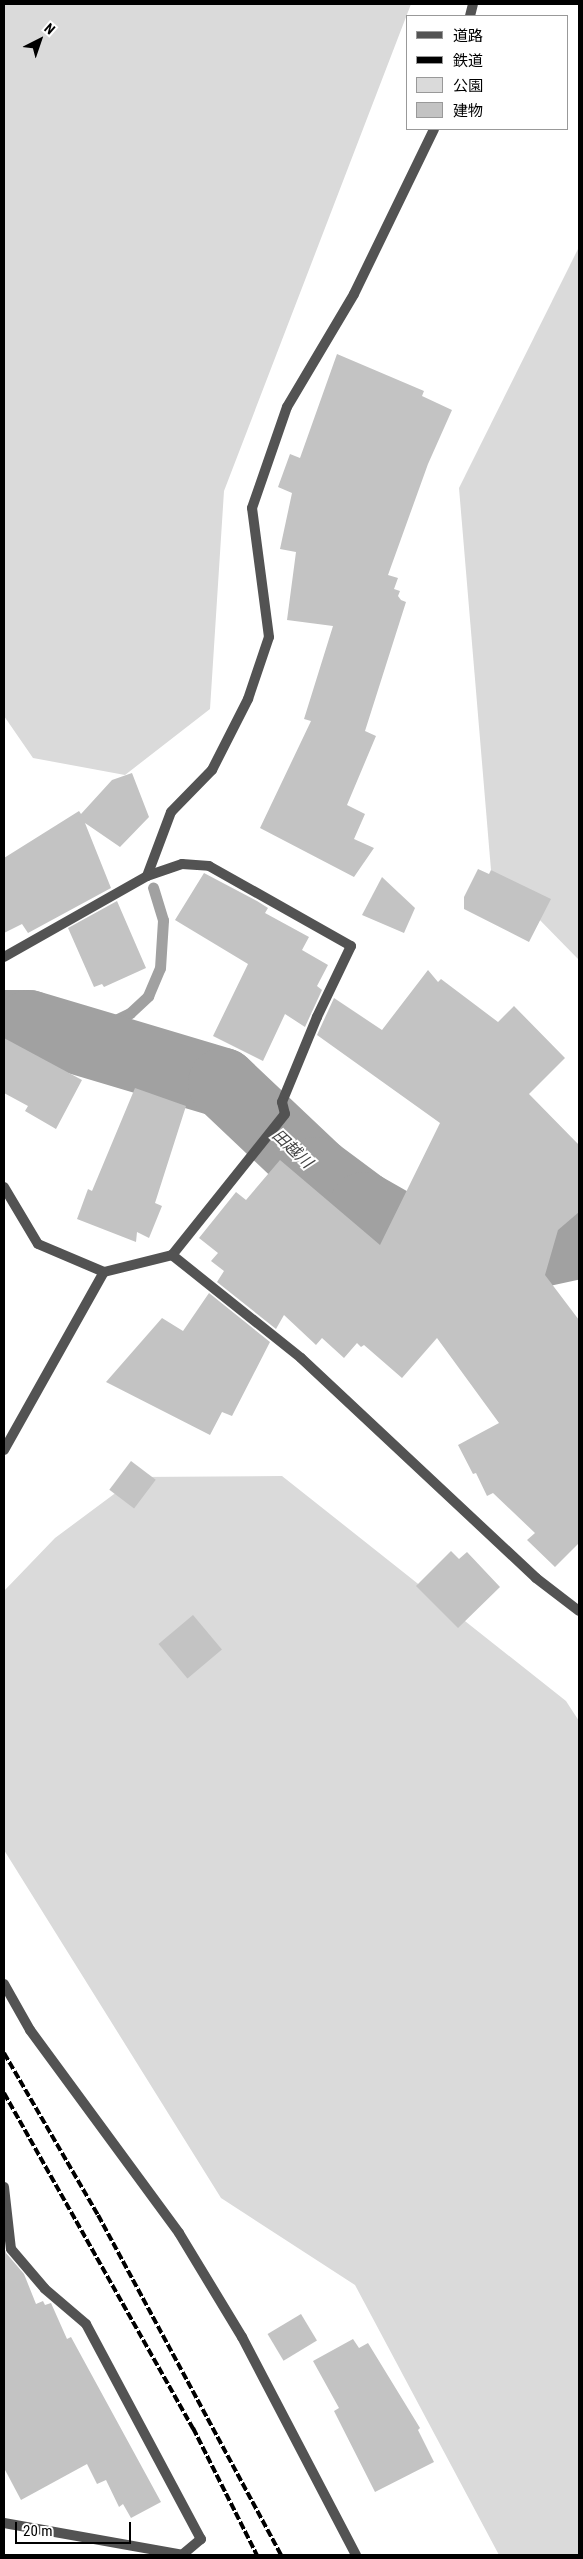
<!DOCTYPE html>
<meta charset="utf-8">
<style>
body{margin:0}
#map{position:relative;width:583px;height:2559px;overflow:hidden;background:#fff;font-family:"Roboto Condensed","Noto Sans JP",sans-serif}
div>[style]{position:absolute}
.green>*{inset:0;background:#dadada}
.stream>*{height:11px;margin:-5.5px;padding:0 5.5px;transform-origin:5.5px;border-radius:5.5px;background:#a1a1a1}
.river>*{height:70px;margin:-35px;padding:0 35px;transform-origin:35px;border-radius:35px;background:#a1a1a1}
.building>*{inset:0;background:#c3c3c3;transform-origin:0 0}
.minor>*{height:10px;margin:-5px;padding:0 5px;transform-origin:5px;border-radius:5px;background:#535353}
.rail>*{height:4px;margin-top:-2px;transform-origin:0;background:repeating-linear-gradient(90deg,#000 0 8px,transparent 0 10.5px)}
span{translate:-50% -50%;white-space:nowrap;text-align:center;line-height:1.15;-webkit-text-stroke:4px #fff;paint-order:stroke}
.water-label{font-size:16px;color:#424242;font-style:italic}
.frame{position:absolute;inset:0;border:5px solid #000;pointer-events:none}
.legend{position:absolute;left:406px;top:15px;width:162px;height:115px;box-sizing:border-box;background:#fff;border:1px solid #999;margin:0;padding:6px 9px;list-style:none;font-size:15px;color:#000}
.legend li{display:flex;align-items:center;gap:10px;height:25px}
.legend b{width:25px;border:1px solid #999}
.north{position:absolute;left:15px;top:15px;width:50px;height:50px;-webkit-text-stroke:4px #fff;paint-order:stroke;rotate:41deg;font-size:14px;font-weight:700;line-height:20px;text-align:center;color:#000}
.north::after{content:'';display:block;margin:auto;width:18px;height:22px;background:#000;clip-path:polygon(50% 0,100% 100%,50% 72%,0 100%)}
.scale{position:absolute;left:15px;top:2522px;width:116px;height:22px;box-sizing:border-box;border:2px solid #000;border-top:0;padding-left:6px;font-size:15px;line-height:18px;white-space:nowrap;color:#000;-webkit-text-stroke:4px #fff;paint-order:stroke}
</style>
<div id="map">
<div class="green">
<div style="clip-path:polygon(4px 4px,411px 4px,224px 491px,210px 709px,125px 775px,33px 758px,4px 716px)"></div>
<div style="clip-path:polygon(579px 247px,579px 960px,491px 870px,459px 488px)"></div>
<div style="clip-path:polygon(282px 1476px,566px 1701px,579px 1721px,579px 2555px,499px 2555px,355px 2285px,221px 2198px,4px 1850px,4px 1591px,55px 1538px,137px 1477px)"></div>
</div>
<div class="stream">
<div style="left:76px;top:1039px;width:60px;rotate:-25.7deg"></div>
<div style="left:130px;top:1013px;width:25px;rotate:-43deg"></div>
<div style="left:148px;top:996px;width:30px;rotate:-67deg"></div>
<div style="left:160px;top:968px;width:48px;rotate:-86.4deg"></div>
<div style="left:163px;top:920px;width:34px;rotate:-107deg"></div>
</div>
<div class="river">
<div style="left:4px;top:1025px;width:25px"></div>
<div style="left:29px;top:1025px;width:202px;rotate:16.6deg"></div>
<div style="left:223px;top:1083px;width:129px;rotate:43.4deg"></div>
<div style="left:317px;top:1172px;width:59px;rotate:36.7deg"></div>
<div style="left:364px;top:1207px;width:101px;rotate:29.6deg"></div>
<div style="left:452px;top:1257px;width:38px;rotate:9deg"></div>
<div style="left:490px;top:1263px;width:91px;rotate:-12.1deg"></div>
</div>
<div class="building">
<div style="clip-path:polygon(337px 354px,424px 391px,422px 396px,452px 410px,428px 464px,388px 575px,398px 578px,394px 589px,400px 591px,398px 596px,401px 600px,406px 602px,365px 731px,376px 736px,347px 805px,365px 814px,354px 839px,374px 848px,354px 877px,260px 828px,311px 721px,304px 719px,333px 626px,287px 620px,296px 552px,280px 549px,292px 493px,278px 487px,290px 454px,300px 458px)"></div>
<div style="clip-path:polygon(132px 773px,149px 817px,120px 847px,85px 823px,111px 888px,28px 933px,22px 924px,4px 933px,4px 858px,79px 811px,81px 814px,112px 780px)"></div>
<div style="clip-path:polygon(478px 869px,489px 874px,491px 870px,551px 899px,529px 942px,464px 909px,464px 897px)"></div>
<div style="clip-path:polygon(204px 873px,257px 901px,268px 908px,265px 913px,309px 937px,302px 950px,328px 965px,317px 986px,322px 990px,305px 1027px,285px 1014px,263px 1061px,213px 1036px,248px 964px,175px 920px)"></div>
<div style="clip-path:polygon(382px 877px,415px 908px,404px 933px,362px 915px)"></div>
<div style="clip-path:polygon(117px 901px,146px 968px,104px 987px,102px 984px,94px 987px,68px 928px)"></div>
<div style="clip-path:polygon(428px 970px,438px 982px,441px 979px,498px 1022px,514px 1006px,565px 1058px,529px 1094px,579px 1145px,579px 1212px,558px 1230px,545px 1275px,579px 1320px,579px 1543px,555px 1567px,527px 1540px,535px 1533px,493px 1493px,487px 1496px,476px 1473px,473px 1474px,458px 1445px,499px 1423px,437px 1338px,402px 1378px,364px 1345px,361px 1347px,357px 1343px,344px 1358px,322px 1338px,316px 1345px,284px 1315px,276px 1329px,217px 1282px,224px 1271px,211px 1261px,218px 1253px,199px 1238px,236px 1192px,246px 1200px,280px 1160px,380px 1245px,440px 1123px,317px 1035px,334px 998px,382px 1030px)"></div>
<div style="clip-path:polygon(4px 1038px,82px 1080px,56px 1129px,25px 1111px,28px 1106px,4px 1093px)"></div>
<div style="clip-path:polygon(135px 1088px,186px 1106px,155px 1203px,162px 1206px,149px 1238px,137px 1232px,136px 1242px,77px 1219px,88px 1189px,92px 1191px)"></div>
<div style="clip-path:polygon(209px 1293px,270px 1342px,232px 1416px,222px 1412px,210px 1435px,106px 1382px,162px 1318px,183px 1331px)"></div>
<div style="left:131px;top:1461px;width:31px;height:36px;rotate:37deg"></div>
<div style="clip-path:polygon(451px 1551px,459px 1559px,467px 1552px,500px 1587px,458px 1628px,416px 1586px)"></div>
<div style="left:193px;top:1615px;width:45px;height:45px;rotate:50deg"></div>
<div style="clip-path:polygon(4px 2246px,6px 2253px,24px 2274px,36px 2304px,43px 2301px,45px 2305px,51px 2303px,67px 2339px,71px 2337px,161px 2502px,131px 2518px,123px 2504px,119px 2507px,106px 2480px,97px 2484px,87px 2464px,21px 2500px,4px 2468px)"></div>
<div style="left:301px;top:2314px;width:31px;height:39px;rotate:59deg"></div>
<div style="clip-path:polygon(353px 2339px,359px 2348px,368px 2343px,420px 2428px,418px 2430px,434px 2462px,375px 2492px,334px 2411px,339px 2408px,313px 2361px)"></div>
</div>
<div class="minor">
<div style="left:470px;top:16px;width:12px;rotate:-76deg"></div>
<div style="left:147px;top:876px;width:68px;rotate:-69.4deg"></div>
<div style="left:171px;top:812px;width:59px;rotate:-45.7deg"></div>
<div style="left:212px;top:770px;width:80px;rotate:-63.1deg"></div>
<div style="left:248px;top:699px;width:65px;rotate:-71.3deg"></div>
<div style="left:269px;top:637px;width:130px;rotate:-97.5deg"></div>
<div style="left:252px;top:508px;width:107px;rotate:-70.9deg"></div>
<div style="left:287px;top:407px;width:131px;rotate:-59.3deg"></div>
<div style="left:354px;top:294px;width:183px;rotate:-64.1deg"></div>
<div style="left:4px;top:957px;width:164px;rotate:-29.5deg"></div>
<div style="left:147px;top:876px;width:37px;rotate:-19deg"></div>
<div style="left:182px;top:864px;width:27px;rotate:4deg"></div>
<div style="left:209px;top:866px;width:163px;rotate:29.4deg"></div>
<div style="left:351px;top:946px;width:79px;rotate:115.6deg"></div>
<div style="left:317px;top:1017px;width:92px;rotate:112.4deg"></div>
<div style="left:282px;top:1102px;width:12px;rotate:76deg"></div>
<div style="left:285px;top:1114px;width:181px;rotate:128.7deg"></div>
<div style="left:4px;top:1187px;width:66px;rotate:59.2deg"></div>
<div style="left:38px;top:1244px;width:72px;rotate:23deg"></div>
<div style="left:104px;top:1272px;width:70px;rotate:-14deg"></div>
<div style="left:172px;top:1255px;width:165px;rotate:38.6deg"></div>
<div style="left:301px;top:1358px;width:322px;rotate:43.1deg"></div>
<div style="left:536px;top:1578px;width:54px;rotate:37.5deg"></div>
<div style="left:4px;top:1450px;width:204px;rotate:-60.7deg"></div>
<div style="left:4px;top:1984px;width:53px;rotate:60.5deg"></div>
<div style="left:30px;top:2030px;width:252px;rotate:53.7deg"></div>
<div style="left:179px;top:2233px;width:122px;rotate:58.8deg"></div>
<div style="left:242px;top:2337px;width:246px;rotate:62.4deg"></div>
<div style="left:4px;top:2187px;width:62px;rotate:83.6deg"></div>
<div style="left:11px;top:2249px;width:52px;rotate:49.6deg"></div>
<div style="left:45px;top:2289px;width:54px;rotate:40.5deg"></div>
<div style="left:86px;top:2324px;width:244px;rotate:61.9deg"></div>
<div style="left:201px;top:2539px;width:25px;rotate:140deg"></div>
<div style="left:4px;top:2523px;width:182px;rotate:10.1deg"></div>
</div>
<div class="rail">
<div style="left:4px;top:2053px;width:187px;rotate:59.9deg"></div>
<div style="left:98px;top:2215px;width:386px;rotate:61.7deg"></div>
<div style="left:4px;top:2093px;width:385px;rotate:60.6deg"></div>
<div style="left:193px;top:2428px;width:142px;rotate:63.3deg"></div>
</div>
<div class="water-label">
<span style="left:292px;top:1149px;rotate:43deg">田越川</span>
</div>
<div class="frame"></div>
<ul class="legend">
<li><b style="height:6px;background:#535353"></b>道路</li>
<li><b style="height:6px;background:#000"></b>鉄道</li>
<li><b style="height:14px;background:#dadada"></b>公園</li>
<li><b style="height:14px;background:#c3c3c3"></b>建物</li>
</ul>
<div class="north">N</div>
<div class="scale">20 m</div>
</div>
